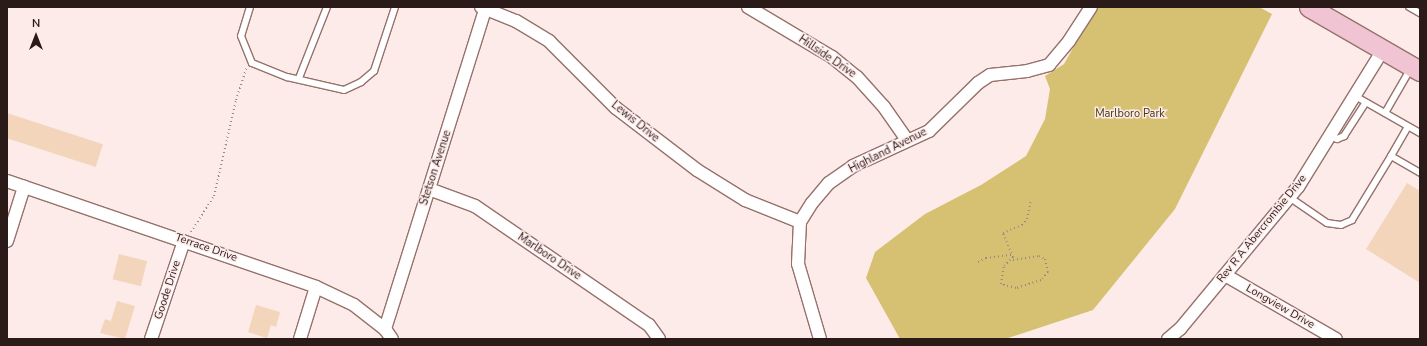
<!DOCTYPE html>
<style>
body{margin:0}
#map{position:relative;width:1427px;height:346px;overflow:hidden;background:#fdebe9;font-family:"Nunito Sans",sans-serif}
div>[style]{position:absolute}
.green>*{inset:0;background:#d6c071}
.building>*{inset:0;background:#f3d5bb;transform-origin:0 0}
.path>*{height:2px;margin-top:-1px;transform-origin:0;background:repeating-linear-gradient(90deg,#988785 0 1px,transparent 0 4px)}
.roads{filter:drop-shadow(1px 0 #96716b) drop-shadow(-1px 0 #96716b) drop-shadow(0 1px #96716b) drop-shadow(0 -1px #96716b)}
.lane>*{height:6px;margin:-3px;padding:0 3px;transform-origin:3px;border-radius:3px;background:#fff}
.street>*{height:12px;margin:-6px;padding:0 6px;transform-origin:6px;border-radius:6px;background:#fff}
.primary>*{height:19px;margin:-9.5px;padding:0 9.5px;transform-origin:9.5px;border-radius:9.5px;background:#f1c4d4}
span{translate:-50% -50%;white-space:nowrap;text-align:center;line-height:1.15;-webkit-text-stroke:3px #fdebe9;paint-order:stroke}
.street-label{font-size:11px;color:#2a1b19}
.park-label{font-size:11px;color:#413711}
.frame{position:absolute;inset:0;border:8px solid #2a1b19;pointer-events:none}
.north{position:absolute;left:16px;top:16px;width:40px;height:40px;-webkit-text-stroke:3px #fdebe9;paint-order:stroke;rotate:0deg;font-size:11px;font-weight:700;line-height:16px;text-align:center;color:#2a1b19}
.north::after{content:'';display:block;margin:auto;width:14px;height:18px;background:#2a1b19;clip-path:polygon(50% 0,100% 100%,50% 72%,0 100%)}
</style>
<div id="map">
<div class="green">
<div style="clip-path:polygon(1096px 7px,1259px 7px,1272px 14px,1175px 209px,1093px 310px,1005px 339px,900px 339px,866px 278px,875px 252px,925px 214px,981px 185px,1026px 156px,1045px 119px,1050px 89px,1045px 76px,1064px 64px)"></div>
</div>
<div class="building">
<div style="left:7px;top:113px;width:101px;height:24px;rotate:18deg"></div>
<div style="clip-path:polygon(1407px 183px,1420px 191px,1420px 283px,1366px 249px)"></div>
<div style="left:119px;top:254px;width:29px;height:26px;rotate:14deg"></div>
<div style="clip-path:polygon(117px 301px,135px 306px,125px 339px,100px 333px,105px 319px,111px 321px)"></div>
<div style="clip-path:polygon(256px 305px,280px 312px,276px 327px,271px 325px,267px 338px,248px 332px)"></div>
</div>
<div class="path">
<div style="left:191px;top:232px;width:43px;rotate:-57.4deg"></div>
<div style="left:214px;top:196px;width:98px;rotate:-77.1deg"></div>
<div style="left:236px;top:100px;width:33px;rotate:-72deg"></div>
<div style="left:1013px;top:260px;width:26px;rotate:-9deg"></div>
<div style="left:1039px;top:256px;width:7px;rotate:27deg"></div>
<div style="left:1045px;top:259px;width:13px;rotate:77deg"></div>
<div style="left:1048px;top:272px;width:11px;rotate:131deg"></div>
<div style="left:1041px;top:280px;width:26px;rotate:162deg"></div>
<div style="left:1016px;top:288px;width:16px;rotate:-165deg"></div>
<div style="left:1001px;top:284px;width:18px;rotate:-81deg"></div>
<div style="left:1004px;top:266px;width:13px;rotate:-45deg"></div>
<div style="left:1013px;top:257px;width:26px;rotate:-113deg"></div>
<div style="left:1003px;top:233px;width:21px;rotate:-23deg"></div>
<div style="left:1022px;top:225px;width:8px;rotate:-50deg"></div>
<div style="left:1027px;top:219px;width:19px;rotate:-78deg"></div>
<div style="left:978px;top:262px;width:9px;rotate:-27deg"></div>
<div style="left:986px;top:258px;width:26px;rotate:-7deg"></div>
</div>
<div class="roads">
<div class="lane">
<div style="left:250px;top:7px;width:30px;rotate:107deg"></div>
<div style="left:241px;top:36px;width:29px;rotate:68deg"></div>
<div style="left:252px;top:63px;width:38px;rotate:22deg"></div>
<div style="left:287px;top:77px;width:58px;rotate:12.8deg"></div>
<div style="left:344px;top:90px;width:19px;rotate:-25deg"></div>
<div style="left:361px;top:82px;width:17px;rotate:-40deg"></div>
<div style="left:374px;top:71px;width:67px;rotate:-71.8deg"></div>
<div style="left:1409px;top:7px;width:13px;rotate:29deg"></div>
<div style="left:299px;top:78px;width:76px;rotate:-68.5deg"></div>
<div style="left:1355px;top:96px;width:75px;rotate:29.6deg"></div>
<div style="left:1385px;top:113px;width:52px;rotate:-60deg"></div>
<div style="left:1331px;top:136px;width:7px;rotate:27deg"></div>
<div style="left:1337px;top:139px;width:8px;rotate:-23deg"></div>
<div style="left:1344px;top:136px;width:40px;rotate:-57.1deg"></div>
<div style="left:1391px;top:156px;width:34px;rotate:-60deg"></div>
<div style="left:1289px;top:197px;width:46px;rotate:34.4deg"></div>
<div style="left:1327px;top:223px;width:14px;rotate:8deg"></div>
<div style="left:1341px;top:225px;width:12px;rotate:-24deg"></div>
<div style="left:1352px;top:220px;width:75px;rotate:-58.6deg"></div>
<div style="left:1391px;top:156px;width:34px;rotate:30deg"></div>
</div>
<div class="street">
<div style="left:481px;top:7px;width:38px;rotate:22deg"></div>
<div style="left:516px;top:21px;width:39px;rotate:31deg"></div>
<div style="left:549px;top:41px;width:95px;rotate:45deg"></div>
<div style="left:616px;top:108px;width:102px;rotate:37.4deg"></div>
<div style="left:697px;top:170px;width:57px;rotate:32deg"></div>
<div style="left:745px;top:200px;width:59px;rotate:21.8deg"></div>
<div style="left:748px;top:7px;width:98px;rotate:30.8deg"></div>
<div style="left:832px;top:57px;width:32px;rotate:39deg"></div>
<div style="left:857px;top:77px;width:40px;rotate:48deg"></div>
<div style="left:884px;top:107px;width:40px;rotate:55.1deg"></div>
<div style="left:7px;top:181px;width:327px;rotate:18.9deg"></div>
<div style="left:316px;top:287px;width:42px;rotate:25.3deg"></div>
<div style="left:354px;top:305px;width:39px;rotate:38deg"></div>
<div style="left:385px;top:329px;width:12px;rotate:55deg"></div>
<div style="left:429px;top:189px;width:49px;rotate:20.3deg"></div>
<div style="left:475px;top:206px;width:211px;rotate:34.4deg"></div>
<div style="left:649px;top:325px;width:17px;rotate:54deg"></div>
<div style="left:7px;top:241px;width:57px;rotate:-72.5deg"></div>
<div style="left:1225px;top:275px;width:128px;rotate:30deg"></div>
<div style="left:385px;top:329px;width:337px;rotate:-72.6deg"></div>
<div style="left:151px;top:339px;width:103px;rotate:-71.4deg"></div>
<div style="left:300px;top:339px;width:54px;rotate:-72.9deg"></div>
<div style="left:820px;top:339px;width:78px;rotate:-106.3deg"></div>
<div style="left:798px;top:264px;width:42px;rotate:-87.3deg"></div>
<div style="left:800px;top:222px;width:22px;rotate:-58deg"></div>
<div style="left:812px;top:203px;width:26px;rotate:-50deg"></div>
<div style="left:829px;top:183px;width:29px;rotate:-35deg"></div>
<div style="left:853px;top:166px;width:84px;rotate:-24.7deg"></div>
<div style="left:929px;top:131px;width:69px;rotate:-44.4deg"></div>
<div style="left:978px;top:83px;width:14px;rotate:-34deg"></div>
<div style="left:990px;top:75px;width:37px;rotate:-6deg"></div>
<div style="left:1027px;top:71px;width:23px;rotate:-15deg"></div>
<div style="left:1049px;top:65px;width:31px;rotate:-50deg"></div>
<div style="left:1069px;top:41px;width:40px;rotate:-57.1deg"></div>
<div style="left:1168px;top:339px;width:16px;rotate:-40deg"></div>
<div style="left:1180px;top:329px;width:185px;rotate:-50.3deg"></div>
<div style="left:1298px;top:187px;width:161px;rotate:-58.2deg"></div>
</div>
<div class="primary">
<div style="left:1309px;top:7px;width:128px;rotate:30deg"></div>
</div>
</div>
<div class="street-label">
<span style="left:827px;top:57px;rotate:34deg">Hillside Drive</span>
<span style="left:635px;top:122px;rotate:39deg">Lewis Drive</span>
<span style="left:888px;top:151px;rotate:-27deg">Highland Avenue</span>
<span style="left:436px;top:168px;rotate:-72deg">Stetson Avenue</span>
<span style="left:1262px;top:229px;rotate:-51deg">Rev R A Abercrombie Drive</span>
<span style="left:206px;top:248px;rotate:19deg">Terrace Drive</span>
<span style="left:549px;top:257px;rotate:34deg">Marlboro Drive</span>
<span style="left:168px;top:290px;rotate:-72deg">Goode Drive</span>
<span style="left:1280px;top:307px;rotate:30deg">Longview Drive</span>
</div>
<div class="park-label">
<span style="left:1130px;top:114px">Marlboro Park</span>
</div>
<div class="frame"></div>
<div class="north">N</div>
</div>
